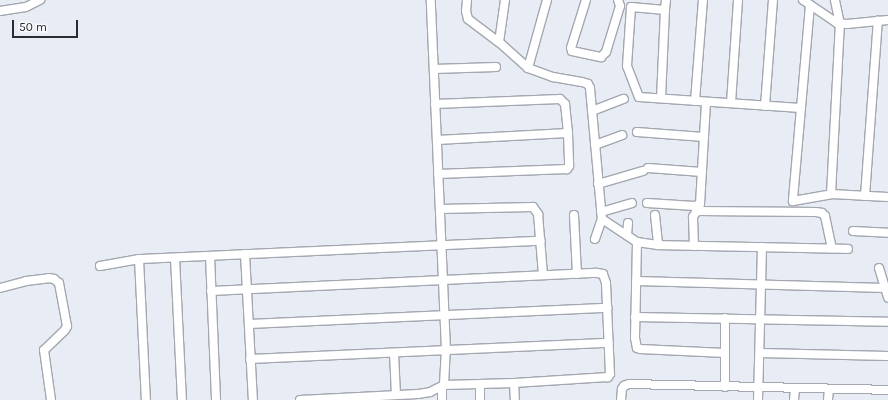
<!DOCTYPE html>
<style>
body{margin:0}
#map{position:relative;width:888px;height:400px;overflow:hidden;background:#e8edf5;font-family:Karla,sans-serif}
div>[style]{position:absolute}
.roads{filter:drop-shadow(1px 0 #a3a7af) drop-shadow(-1px 0 #a3a7af) drop-shadow(0 1px #a3a7af) drop-shadow(0 -1px #a3a7af)}
.minor>*{height:8px;margin:-4px;padding:0 4px;transform-origin:4px;border-radius:4px;background:#fff}
span{translate:-50% -50%;white-space:nowrap;text-align:center;line-height:1.15;-webkit-text-stroke:3px #f8fafd;paint-order:stroke}
.scale{position:absolute;left:12px;top:20px;width:66px;height:18px;box-sizing:border-box;border:2px solid #2a2c2f;border-top:0;padding-left:5px;font-size:12px;line-height:14px;white-space:nowrap;color:#2a2c2f;-webkit-text-stroke:3px #f8fafd;paint-order:stroke}
</style>
<div id="map">
<div class="roads">
<div class="minor">
<div style="left:467px;top:0;width:11px;rotate:95deg"></div>
<div style="left:466px;top:11px;width:8px;rotate:76deg"></div>
<div style="left:468px;top:19px;width:39px;rotate:37deg"></div>
<div style="left:505px;top:0;width:42px;rotate:98.1deg"></div>
<div style="left:499px;top:42px;width:39px;rotate:42deg"></div>
<div style="left:528px;top:68px;width:27px;rotate:20deg"></div>
<div style="left:553px;top:77px;width:29px;rotate:10deg"></div>
<div style="left:582px;top:82px;width:6px;rotate:18deg"></div>
<div style="left:588px;top:84px;width:4px;rotate:63deg"></div>
<div style="left:590px;top:88px;width:132px;rotate:84.8deg"></div>
<div style="left:602px;top:219px;width:42px;rotate:33.3deg"></div>
<div style="left:637px;top:242px;width:21px;rotate:8deg"></div>
<div style="left:658px;top:245px;width:190px;rotate:1.2deg"></div>
<div style="left:586px;top:0;width:50px;rotate:107.4deg"></div>
<div style="left:571px;top:48px;width:3px;rotate:72deg"></div>
<div style="left:572px;top:51px;width:30px;rotate:12deg"></div>
<div style="left:601px;top:57px;width:7px;rotate:-45deg"></div>
<div style="left:606px;top:52px;width:48px;rotate:-73.1deg"></div>
<div style="left:620px;top:6px;width:6px;rotate:-108deg"></div>
<div style="left:666px;top:0;width:10px;rotate:96deg"></div>
<div style="left:665px;top:10px;width:34px;rotate:-175deg"></div>
<div style="left:631px;top:7px;width:59px;rotate:93.9deg"></div>
<div style="left:627px;top:66px;width:33px;rotate:69deg"></div>
<div style="left:639px;top:97px;width:162px;rotate:3.9deg"></div>
<div style="left:803px;top:0;width:41px;rotate:34.1deg"></div>
<div style="left:837px;top:23px;width:10px;rotate:6deg"></div>
<div style="left:847px;top:24px;width:41px;rotate:-5.6deg"></div>
<div style="left:810px;top:5px;width:197px;rotate:95deg"></div>
<div style="left:793px;top:201px;width:39px;rotate:-10deg"></div>
<div style="left:831px;top:194px;width:57px;rotate:3deg"></div>
<div style="left:0;top:11px;width:26px;rotate:-9deg"></div>
<div style="left:26px;top:7px;width:16px;rotate:-27deg"></div>
<div style="left:528px;top:68px;width:71px;rotate:-74.4deg"></div>
<div style="left:434px;top:69px;width:62px;rotate:-1.8deg"></div>
<div style="left:661px;top:98px;width:88px;rotate:-87.4deg"></div>
<div style="left:695px;top:101px;width:101px;rotate:-85.5deg"></div>
<div style="left:731px;top:103px;width:103px;rotate:-86.1deg"></div>
<div style="left:435px;top:104px;width:125px;rotate:-2.3deg"></div>
<div style="left:560px;top:99px;width:7px;rotate:45deg"></div>
<div style="left:565px;top:104px;width:29px;rotate:84deg"></div>
<div style="left:568px;top:133px;width:33px;rotate:88deg"></div>
<div style="left:569px;top:166px;width:4px;rotate:124deg"></div>
<div style="left:567px;top:169px;width:129px;rotate:177.8deg"></div>
<div style="left:765px;top:106px;width:106px;rotate:-85.7deg"></div>
<div style="left:592px;top:111px;width:34px;rotate:-21deg"></div>
<div style="left:637px;top:132px;width:67px;rotate:4.3deg"></div>
<div style="left:437px;top:140px;width:131px;rotate:-3.1deg"></div>
<div style="left:595px;top:145px;width:29px;rotate:-20deg"></div>
<div style="left:648px;top:168px;width:54px;rotate:4.2deg"></div>
<div style="left:598px;top:184px;width:47px;rotate:-16.1deg"></div>
<div style="left:831px;top:194px;width:170px;rotate:-87deg"></div>
<div style="left:840px;top:24px;width:25px;rotate:-102deg"></div>
<div style="left:865px;top:196px;width:176px;rotate:-85.8deg"></div>
<div style="left:647px;top:203px;width:48px;rotate:3.6deg"></div>
<div style="left:695px;top:206px;width:5px;rotate:-22deg"></div>
<div style="left:700px;top:204px;width:102px;rotate:-86.6deg"></div>
<div style="left:440px;top:209px;width:93px;rotate:-1.2deg"></div>
<div style="left:533px;top:207px;width:9px;rotate:54deg"></div>
<div style="left:538px;top:214px;width:61px;rotate:85.3deg"></div>
<div style="left:601px;top:212px;width:32px;rotate:-16deg"></div>
<div style="left:574px;top:215px;width:59px;rotate:87.1deg"></div>
<div style="left:655px;top:215px;width:30px;rotate:84deg"></div>
<div style="left:853px;top:231px;width:35px;rotate:3deg"></div>
<div style="left:627px;top:235px;width:12px;rotate:-85deg"></div>
<div style="left:595px;top:239px;width:21px;rotate:-71deg"></div>
<div style="left:637px;top:242px;width:96px;rotate:91.2deg"></div>
<div style="left:635px;top:338px;width:10px;rotate:79deg"></div>
<div style="left:637px;top:348px;width:3px;rotate:18deg"></div>
<div style="left:640px;top:349px;width:85px;rotate:2.7deg"></div>
<div style="left:694px;top:246px;width:29px;rotate:-92deg"></div>
<div style="left:693px;top:217px;width:6px;rotate:-59deg"></div>
<div style="left:696px;top:212px;width:3px;rotate:-18deg"></div>
<div style="left:699px;top:211px;width:117px;rotate:0.5deg"></div>
<div style="left:816px;top:212px;width:6px;rotate:9deg"></div>
<div style="left:822px;top:213px;width:4px;rotate:45deg"></div>
<div style="left:825px;top:216px;width:33px;rotate:78deg"></div>
<div style="left:245px;top:254px;width:146px;rotate:86.9deg"></div>
<div style="left:210px;top:256px;width:144px;rotate:87.6deg"></div>
<div style="left:175px;top:258px;width:142px;rotate:87.2deg"></div>
<div style="left:139px;top:259px;width:141px;rotate:87.2deg"></div>
<div style="left:100px;top:266px;width:40px;rotate:-10deg"></div>
<div style="left:139px;top:259px;width:402px;rotate:-2.6deg"></div>
<div style="left:879px;top:268px;width:31px;rotate:73deg"></div>
<div style="left:636px;top:281px;width:249px;rotate:1.6deg"></div>
<div style="left:0;top:288px;width:27px;rotate:-15deg"></div>
<div style="left:26px;top:281px;width:23px;rotate:-7deg"></div>
<div style="left:49px;top:278px;width:5px;rotate:11deg"></div>
<div style="left:54px;top:279px;width:6px;rotate:39deg"></div>
<div style="left:59px;top:283px;width:44px;rotate:79.5deg"></div>
<div style="left:67px;top:326px;width:4px;rotate:117deg"></div>
<div style="left:65px;top:330px;width:29px;rotate:136deg"></div>
<div style="left:44px;top:350px;width:50px;rotate:82deg"></div>
<div style="left:211px;top:291px;width:386px;rotate:-2.7deg"></div>
<div style="left:597px;top:273px;width:6px;rotate:9deg"></div>
<div style="left:603px;top:274px;width:9px;rotate:72deg"></div>
<div style="left:606px;top:283px;width:91px;rotate:87.5deg"></div>
<div style="left:610px;top:374px;width:4px;rotate:124deg"></div>
<div style="left:608px;top:377px;width:94px;rotate:176.3deg"></div>
<div style="left:514px;top:383px;width:70px;rotate:178.4deg"></div>
<div style="left:635px;top:317px;width:253px;rotate:1.1deg"></div>
<div style="left:249px;top:324px;width:359px;rotate:-2.6deg"></div>
<div style="left:394px;top:353px;width:42px;rotate:87.3deg"></div>
<div style="left:760px;top:353px;width:128px;rotate:1.3deg"></div>
<div style="left:250px;top:359px;width:359px;rotate:-2.6deg"></div>
<div style="left:514px;top:383px;width:17px;rotate:87deg"></div>
<div style="left:480px;top:385px;width:15px;rotate:90deg"></div>
<div style="left:725px;top:387px;width:69px;rotate:-90deg"></div>
<div style="left:442px;top:388px;width:12px;rotate:90deg"></div>
<div style="left:300px;top:400px;width:118px;rotate:-2.9deg"></div>
<div style="left:418px;top:394px;width:12px;rotate:-9deg"></div>
<div style="left:430px;top:392px;width:16px;rotate:-27deg"></div>
<div style="left:444px;top:385px;width:35px;rotate:-87deg"></div>
<div style="left:446px;top:350px;width:350px;rotate:-92.5deg"></div>
<div style="left:621px;top:400px;width:11px;rotate:-85deg"></div>
<div style="left:622px;top:389px;width:4px;rotate:-56deg"></div>
<div style="left:624px;top:386px;width:5px;rotate:-22deg"></div>
<div style="left:629px;top:384px;width:259px;rotate:1.3deg"></div>
<div style="left:758px;top:400px;width:153px;rotate:-88.5deg"></div>
<div style="left:794px;top:400px;width:12px;rotate:-85deg"></div>
<div style="left:828px;top:400px;width:11px;rotate:-85deg"></div>
</div>
</div>
<div class="scale">50 m</div>
</div>
